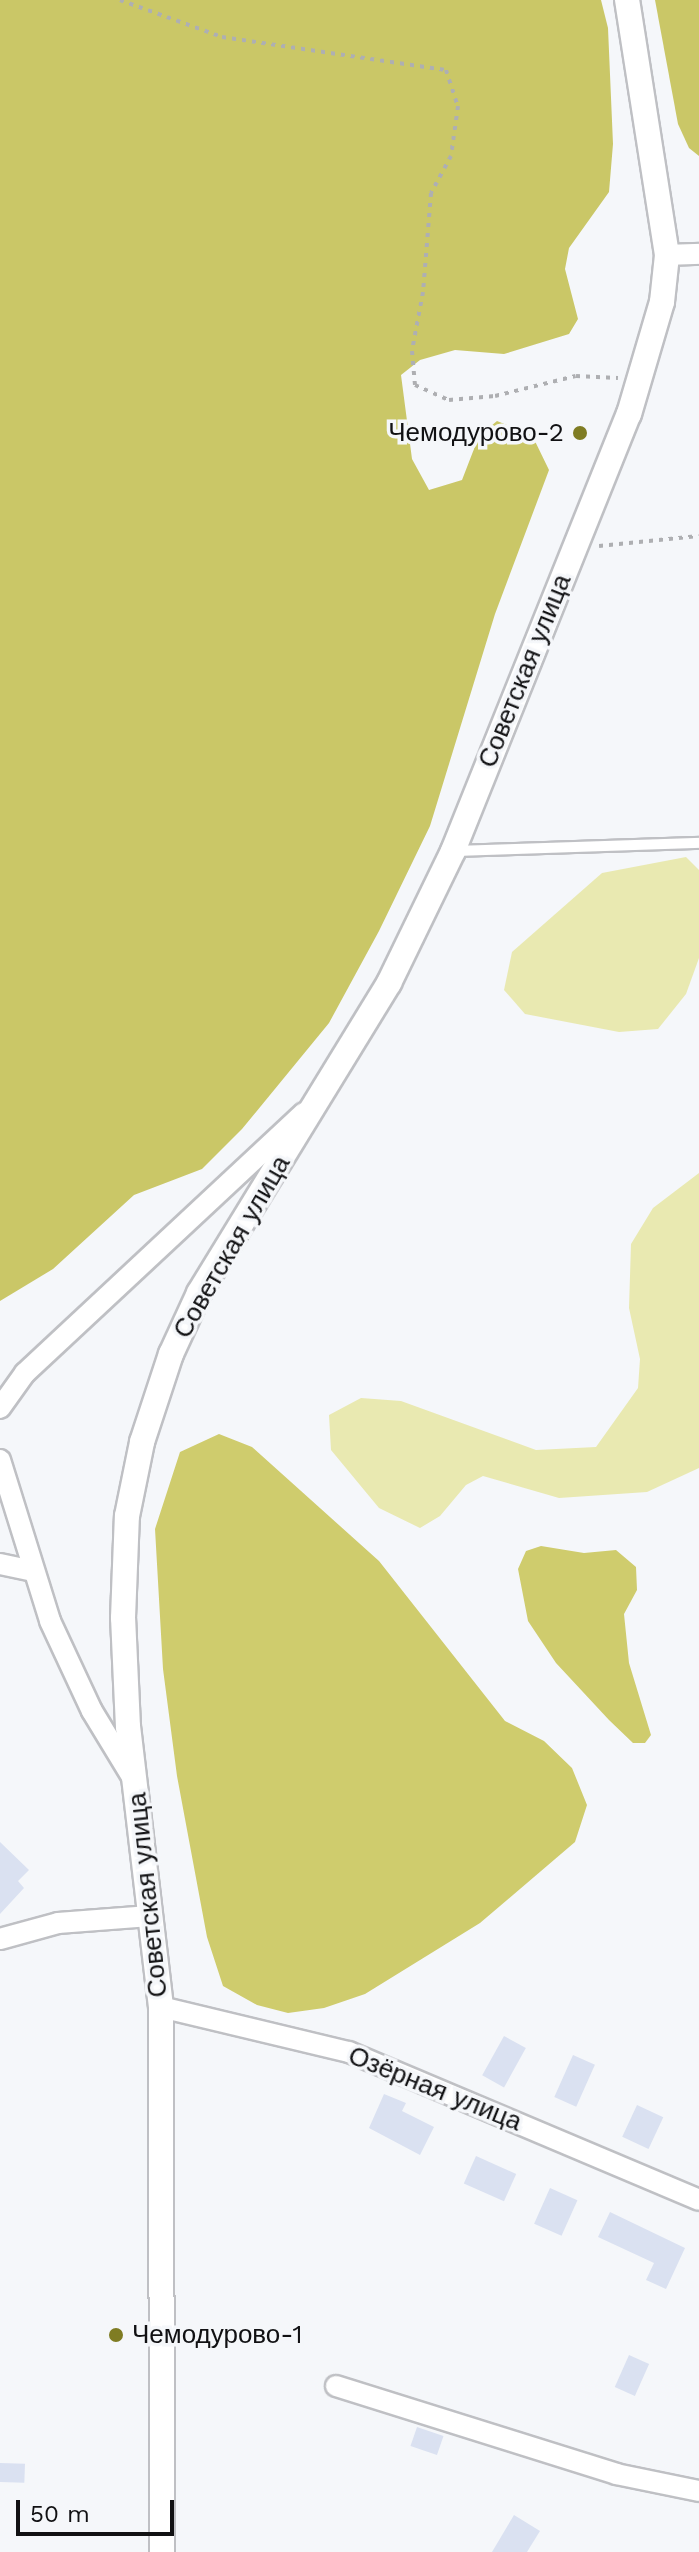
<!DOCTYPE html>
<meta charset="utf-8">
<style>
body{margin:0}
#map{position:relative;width:699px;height:2552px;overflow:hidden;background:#f5f7fa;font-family:"Work Sans",sans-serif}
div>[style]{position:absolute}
.green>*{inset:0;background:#e9e9b1}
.forest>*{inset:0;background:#cac767}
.water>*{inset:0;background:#cfcc6d}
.building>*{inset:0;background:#dae1f1;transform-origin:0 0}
.path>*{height:4px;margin-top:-2px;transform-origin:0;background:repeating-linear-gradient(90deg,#aeafb2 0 4px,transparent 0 10px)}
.roads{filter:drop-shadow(2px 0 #bfc0c4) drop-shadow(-2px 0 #bfc0c4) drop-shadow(0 2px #bfc0c4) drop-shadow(0 -2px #bfc0c4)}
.service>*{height:10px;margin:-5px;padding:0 5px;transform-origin:5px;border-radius:5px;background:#fff}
.minor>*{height:20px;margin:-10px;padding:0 10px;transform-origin:10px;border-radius:10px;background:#fff}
.tertiary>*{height:24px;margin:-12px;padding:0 12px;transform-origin:12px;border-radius:12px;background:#fff}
.dots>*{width:22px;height:22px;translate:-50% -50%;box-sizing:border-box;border:4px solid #f5f7fa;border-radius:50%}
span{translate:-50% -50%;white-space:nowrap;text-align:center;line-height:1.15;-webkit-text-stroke:7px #f5f7fa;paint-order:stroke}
.poi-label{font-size:26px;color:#111113}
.right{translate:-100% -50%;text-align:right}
.left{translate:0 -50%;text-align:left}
.street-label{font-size:26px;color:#111113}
.scale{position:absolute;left:16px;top:2500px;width:158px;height:36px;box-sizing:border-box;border:4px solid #111113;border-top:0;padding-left:10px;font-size:24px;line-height:28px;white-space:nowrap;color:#111113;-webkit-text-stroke:6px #f5f7fa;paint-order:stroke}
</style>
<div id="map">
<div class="green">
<div style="clip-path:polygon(686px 857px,699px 870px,699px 958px,686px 994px,658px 1029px,619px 1032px,525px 1014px,504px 990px,512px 952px,602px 873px)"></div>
<div style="clip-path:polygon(699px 1173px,699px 1468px,647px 1492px,559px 1498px,483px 1476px,466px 1485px,440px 1516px,420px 1528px,379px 1508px,331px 1450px,329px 1415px,361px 1398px,401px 1401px,536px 1450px,596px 1447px,638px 1388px,640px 1359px,629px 1308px,631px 1244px,653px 1208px)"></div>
</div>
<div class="forest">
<div style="clip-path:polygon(0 0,601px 0,608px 28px,613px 144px,609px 192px,569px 248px,565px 269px,578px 319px,569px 334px,504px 354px,455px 350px,420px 360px,401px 375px,412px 459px,429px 490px,462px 480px,479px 436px,497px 421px,532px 435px,549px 470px,495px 614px,430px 826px,379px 931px,329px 1023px,242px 1129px,202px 1169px,134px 1195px,53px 1269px,0 1301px)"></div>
<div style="clip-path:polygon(655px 0,699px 0,699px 156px,689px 148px,678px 124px)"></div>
</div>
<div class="water">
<div style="clip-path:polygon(219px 1434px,252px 1447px,379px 1561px,505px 1721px,544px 1741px,572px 1768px,587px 1805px,575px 1842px,480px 1923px,365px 1994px,324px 2008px,288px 2013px,257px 2005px,223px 1986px,207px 1937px,177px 1776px,163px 1669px,155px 1529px,180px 1452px)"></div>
<div style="clip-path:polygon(541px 1546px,584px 1553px,616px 1550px,636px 1567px,637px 1590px,624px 1614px,629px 1663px,651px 1735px,645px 1743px,633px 1743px,609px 1720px,556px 1663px,528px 1621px,518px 1569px,526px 1551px)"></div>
</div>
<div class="building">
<div style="clip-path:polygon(0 1842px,29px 1870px,18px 1881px,24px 1888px,0 1914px)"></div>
<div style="left:504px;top:2036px;width:25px;height:45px;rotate:29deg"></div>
<div style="left:573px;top:2055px;width:24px;height:46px;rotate:24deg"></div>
<div style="clip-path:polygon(384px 2094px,406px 2103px,402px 2111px,434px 2127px,420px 2155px,369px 2128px)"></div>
<div style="left:637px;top:2105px;width:29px;height:35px;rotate:25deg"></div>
<div style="left:476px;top:2156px;width:44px;height:30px;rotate:24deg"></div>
<div style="left:550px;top:2188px;width:30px;height:39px;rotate:24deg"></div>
<div style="clip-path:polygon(610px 2212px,685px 2248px,666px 2289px,646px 2280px,654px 2263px,598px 2237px)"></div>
<div style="left:629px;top:2355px;width:22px;height:35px;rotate:24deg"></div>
<div style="left:417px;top:2427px;width:28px;height:20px;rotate:19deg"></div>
<div style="left:0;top:2463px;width:25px;height:19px;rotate:2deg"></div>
<div style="clip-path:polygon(514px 2515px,540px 2531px,527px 2552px,492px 2552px)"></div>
</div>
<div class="path">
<div style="left:120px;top:0;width:109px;rotate:19.9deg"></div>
<div style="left:222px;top:37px;width:226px;rotate:8.4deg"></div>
<div style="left:446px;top:70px;width:38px;rotate:72deg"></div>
<div style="left:458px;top:106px;width:50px;rotate:98deg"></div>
<div style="left:451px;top:156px;width:42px;rotate:118.4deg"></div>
<div style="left:431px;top:193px;width:99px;rotate:94.6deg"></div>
<div style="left:423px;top:292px;width:60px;rotate:100.6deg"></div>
<div style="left:412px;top:351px;width:34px;rotate:85deg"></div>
<div style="left:415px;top:385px;width:37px;rotate:24deg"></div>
<div style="left:449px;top:400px;width:46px;rotate:-5deg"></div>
<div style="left:495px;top:396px;width:83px;rotate:-13.9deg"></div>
<div style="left:576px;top:376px;width:42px;rotate:2.7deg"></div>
<div style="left:599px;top:546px;width:100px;rotate:-5.7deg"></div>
</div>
<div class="roads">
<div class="service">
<div style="left:453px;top:851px;width:246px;rotate:-1.9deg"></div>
</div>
<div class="minor">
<div style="left:667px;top:255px;width:32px;rotate:-2deg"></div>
<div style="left:0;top:1408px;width:43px;rotate:-54.5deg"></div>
<div style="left:25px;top:1373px;width:381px;rotate:-43deg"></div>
<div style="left:0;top:1460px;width:169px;rotate:72.7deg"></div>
<div style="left:50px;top:1621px;width:99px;rotate:65deg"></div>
<div style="left:92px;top:1711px;width:81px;rotate:58.7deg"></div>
<div style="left:0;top:1564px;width:34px;rotate:12deg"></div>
<div style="left:0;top:1939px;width:60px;rotate:-15.4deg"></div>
<div style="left:58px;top:1923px;width:92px;rotate:-4.4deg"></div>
<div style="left:161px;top:2007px;width:193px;rotate:13.5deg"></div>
<div style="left:349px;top:2052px;width:380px;rotate:22.9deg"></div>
<div style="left:336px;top:2386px;width:294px;rotate:17.4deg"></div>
<div style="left:616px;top:2474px;width:85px;rotate:11.6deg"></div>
</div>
<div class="tertiary">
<div style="left:162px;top:2552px;width:545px;rotate:-90.11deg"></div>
<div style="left:161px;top:2007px;width:282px;rotate:-96.7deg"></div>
<div style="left:128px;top:1727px;width:109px;rotate:-92.6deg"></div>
<div style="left:123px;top:1618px;width:102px;rotate:-87.8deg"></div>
<div style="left:127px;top:1516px;width:76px;rotate:-78.5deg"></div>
<div style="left:142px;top:1442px;width:93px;rotate:-71.8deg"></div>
<div style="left:171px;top:1354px;width:67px;rotate:-65.3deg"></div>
<div style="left:199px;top:1293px;width:364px;rotate:-58.5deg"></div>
<div style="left:389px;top:983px;width:147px;rotate:-64.1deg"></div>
<div style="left:453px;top:851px;width:471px;rotate:-68.1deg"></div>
<div style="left:629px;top:414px;width:117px;rotate:-73.6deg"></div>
<div style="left:662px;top:302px;width:47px;rotate:-83.9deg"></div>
<div style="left:667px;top:255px;width:258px;rotate:-98.9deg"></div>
</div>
</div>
<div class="dots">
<div style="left:580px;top:433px;background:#7f7c23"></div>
<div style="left:116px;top:2335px;background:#7f7c23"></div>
</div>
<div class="poi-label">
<span class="right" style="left:564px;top:433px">Чемодурово-2</span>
<span class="left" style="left:132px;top:2335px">Чемодурово-1</span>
</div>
<div class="street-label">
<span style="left:525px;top:671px;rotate:-68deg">Советская улица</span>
<span style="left:232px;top:1247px;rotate:-60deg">Советская улица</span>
<span style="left:148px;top:1895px;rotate:-96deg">Советская улица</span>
<span style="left:435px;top:2089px;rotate:22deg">Озёрная улица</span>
</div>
<div class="scale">50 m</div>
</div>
